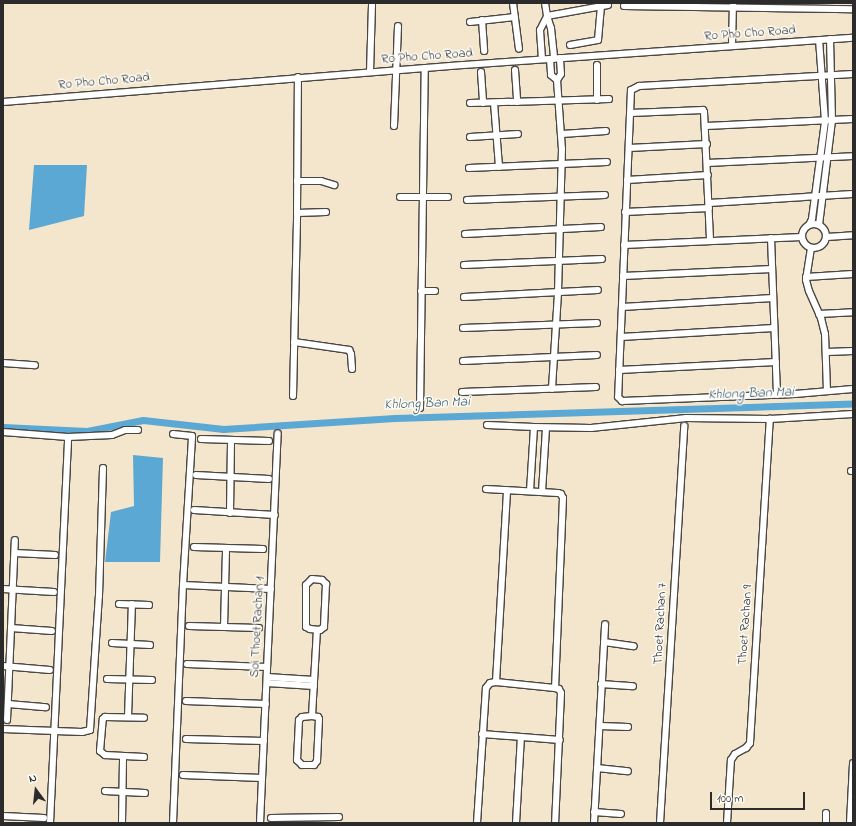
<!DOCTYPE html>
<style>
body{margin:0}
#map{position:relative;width:856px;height:826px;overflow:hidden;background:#f4e6cd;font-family:"Indie Flower",sans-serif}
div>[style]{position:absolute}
.water>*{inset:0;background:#5ba8d4}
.canal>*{height:7px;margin:-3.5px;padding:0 3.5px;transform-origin:3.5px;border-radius:3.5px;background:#5ba8d4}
.roads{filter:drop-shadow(1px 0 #494743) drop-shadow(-1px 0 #494743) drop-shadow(0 1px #494743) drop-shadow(0 -1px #494743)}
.street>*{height:6px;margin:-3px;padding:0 3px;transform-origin:3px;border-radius:3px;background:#fff}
.street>.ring{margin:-3px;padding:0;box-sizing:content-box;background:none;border:6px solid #fff;border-radius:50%}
span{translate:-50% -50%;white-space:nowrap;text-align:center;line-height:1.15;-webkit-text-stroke:3px #fdfcf7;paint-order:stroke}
.street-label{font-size:13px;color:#2b2b2b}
.water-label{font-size:14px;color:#3e5d6f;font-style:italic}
.frame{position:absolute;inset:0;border:4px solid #2b2b2b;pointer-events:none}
.north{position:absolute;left:16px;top:770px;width:40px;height:40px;-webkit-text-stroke:3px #fdfcf7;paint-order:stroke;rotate:345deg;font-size:11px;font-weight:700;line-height:16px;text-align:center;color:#2b2b2b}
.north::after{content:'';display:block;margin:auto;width:14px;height:18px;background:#2b2b2b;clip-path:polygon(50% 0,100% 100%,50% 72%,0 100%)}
.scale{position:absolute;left:710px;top:792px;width:95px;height:18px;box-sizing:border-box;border:2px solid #2b2b2b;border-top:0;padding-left:5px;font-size:12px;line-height:14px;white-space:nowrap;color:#2b2b2b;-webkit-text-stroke:3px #fdfcf7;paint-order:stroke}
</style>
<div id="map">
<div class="water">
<div style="clip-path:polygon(34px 165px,87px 165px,84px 216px,29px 230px)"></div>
<div style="clip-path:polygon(133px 455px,163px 458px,160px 562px,105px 562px,111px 512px,134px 506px)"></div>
</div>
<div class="canal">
<div style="left:3px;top:427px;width:84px;rotate:2.7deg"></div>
<div style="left:87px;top:431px;width:57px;rotate:-11.1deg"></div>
<div style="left:143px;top:420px;width:81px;rotate:6.4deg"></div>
<div style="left:223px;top:429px;width:172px;rotate:-3.7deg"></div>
<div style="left:395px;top:418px;width:458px;rotate:-1.8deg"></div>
</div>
<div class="roads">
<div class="street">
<div style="left:513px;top:3px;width:46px;rotate:82.6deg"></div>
<div style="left:545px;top:3px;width:13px;rotate:81deg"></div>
<div style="left:547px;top:16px;width:62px;rotate:-10.2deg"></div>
<div style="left:624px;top:6px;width:229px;rotate:0.8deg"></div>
<div style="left:482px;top:20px;width:31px;rotate:86deg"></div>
<div style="left:470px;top:22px;width:45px;rotate:-6.3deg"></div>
<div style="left:570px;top:45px;width:28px;rotate:-10deg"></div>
<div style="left:598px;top:40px;width:33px;rotate:-85deg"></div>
<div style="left:732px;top:46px;width:43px;rotate:-88.7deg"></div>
<div style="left:542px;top:59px;width:29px;rotate:-94deg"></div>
<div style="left:540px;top:30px;width:16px;rotate:-63deg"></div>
<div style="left:547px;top:16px;width:13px;rotate:72deg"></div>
<div style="left:551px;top:28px;width:31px;rotate:84deg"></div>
<div style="left:550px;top:59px;width:16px;rotate:86deg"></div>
<div style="left:551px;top:75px;width:8px;rotate:40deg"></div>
<div style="left:557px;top:80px;width:69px;rotate:85.9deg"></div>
<div style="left:562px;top:149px;width:144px;rotate:91.6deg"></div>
<div style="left:558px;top:293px;width:96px;rotate:93.6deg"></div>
<div style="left:515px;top:70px;width:32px;rotate:86deg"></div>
<div style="left:370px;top:72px;width:69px;rotate:-88.3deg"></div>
<div style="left:481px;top:72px;width:31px;rotate:86deg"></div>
<div style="left:853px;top:74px;width:214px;rotate:176.8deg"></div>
<div style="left:639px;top:86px;width:9px;rotate:153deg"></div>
<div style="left:631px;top:90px;width:307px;rotate:92.4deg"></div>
<div style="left:618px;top:397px;width:6px;rotate:45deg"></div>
<div style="left:622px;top:401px;width:173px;rotate:-2.3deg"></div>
<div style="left:795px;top:394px;width:58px;rotate:-4.9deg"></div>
<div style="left:557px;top:80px;width:7px;rotate:-56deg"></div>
<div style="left:561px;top:74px;width:16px;rotate:-94deg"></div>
<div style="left:597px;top:100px;width:35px;rotate:-90deg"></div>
<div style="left:3px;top:102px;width:461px;rotate:-4.6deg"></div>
<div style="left:463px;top:65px;width:391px;rotate:-4deg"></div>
<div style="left:470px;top:103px;width:139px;rotate:-1.6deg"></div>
<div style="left:494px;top:103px;width:64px;rotate:85.5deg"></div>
<div style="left:631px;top:113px;width:72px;rotate:-2.4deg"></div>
<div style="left:703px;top:110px;width:2px;rotate:63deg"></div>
<div style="left:704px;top:112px;width:129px;rotate:87.3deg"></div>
<div style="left:394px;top:126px;width:100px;rotate:-87.7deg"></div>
<div style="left:706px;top:126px;width:147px;rotate:-2.7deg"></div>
<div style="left:562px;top:134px;width:44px;rotate:-3.9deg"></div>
<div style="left:470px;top:137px;width:48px;rotate:-3.6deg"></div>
<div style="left:629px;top:148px;width:78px;rotate:-2.9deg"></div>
<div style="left:707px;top:163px;width:146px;rotate:-2.7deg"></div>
<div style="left:469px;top:168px;width:138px;rotate:-2.5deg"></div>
<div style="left:627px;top:180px;width:81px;rotate:-3.5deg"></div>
<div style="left:297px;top:181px;width:24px"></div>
<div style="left:321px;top:181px;width:14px;rotate:17deg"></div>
<div style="left:400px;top:197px;width:48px"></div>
<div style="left:467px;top:200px;width:138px;rotate:-2.1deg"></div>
<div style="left:709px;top:203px;width:144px;rotate:-3.6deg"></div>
<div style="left:625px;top:212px;width:84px;rotate:-2.7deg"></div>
<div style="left:297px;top:213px;width:29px;rotate:-2deg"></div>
<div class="ring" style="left:802px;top:224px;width:18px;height:18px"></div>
<div style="left:809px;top:225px;width:7px;rotate:-63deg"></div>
<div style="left:812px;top:219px;width:99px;rotate:-82.4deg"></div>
<div style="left:825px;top:121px;width:81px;rotate:-94.2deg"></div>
<div style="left:819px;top:225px;width:106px;rotate:-82.9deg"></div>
<div style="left:832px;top:120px;width:81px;rotate:-91.4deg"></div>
<div style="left:465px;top:234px;width:136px;rotate:-2.9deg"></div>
<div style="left:827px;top:237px;width:26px;rotate:-4deg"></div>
<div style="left:771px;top:238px;width:157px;rotate:87.8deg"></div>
<div style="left:624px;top:245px;width:178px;rotate:-2.6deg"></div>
<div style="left:811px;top:248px;width:32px;rotate:99deg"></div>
<div style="left:806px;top:280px;width:11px;rotate:75deg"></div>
<div style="left:809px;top:291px;width:30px;rotate:66deg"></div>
<div style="left:821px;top:318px;width:16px;rotate:76deg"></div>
<div style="left:825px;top:334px;width:56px;rotate:88deg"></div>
<div style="left:464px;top:265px;width:138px;rotate:-2.5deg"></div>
<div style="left:623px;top:276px;width:149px;rotate:-2.7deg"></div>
<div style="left:806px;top:277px;width:47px;rotate:-3.7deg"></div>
<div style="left:421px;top:291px;width:14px"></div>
<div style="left:464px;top:297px;width:134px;rotate:-3deg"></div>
<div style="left:622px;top:307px;width:151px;rotate:-3.4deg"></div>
<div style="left:819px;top:314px;width:34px;rotate:-3deg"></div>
<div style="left:463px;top:328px;width:134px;rotate:-2.1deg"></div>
<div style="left:621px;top:337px;width:153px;rotate:-3.4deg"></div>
<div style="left:294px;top:342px;width:56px;rotate:8.3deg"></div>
<div style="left:349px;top:350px;width:4px;rotate:63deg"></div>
<div style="left:351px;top:354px;width:15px;rotate:86deg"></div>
<div style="left:827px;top:352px;width:26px;rotate:-2deg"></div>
<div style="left:463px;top:361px;width:134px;rotate:-2.6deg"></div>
<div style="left:3px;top:363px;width:32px;rotate:4deg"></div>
<div style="left:619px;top:370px;width:157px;rotate:-2.9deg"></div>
<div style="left:462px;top:392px;width:134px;rotate:-2.1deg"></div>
<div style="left:293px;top:396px;width:183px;rotate:-88.7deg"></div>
<div style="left:297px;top:213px;width:136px;rotate:-89.6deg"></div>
<div style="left:420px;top:408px;width:340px;rotate:-89.2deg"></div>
<div style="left:487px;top:425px;width:47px;rotate:2.4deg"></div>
<div style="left:3px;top:432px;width:65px;rotate:4.4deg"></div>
<div style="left:68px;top:437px;width:44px;rotate:-2.6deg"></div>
<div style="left:112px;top:435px;width:14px;rotate:-21deg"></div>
<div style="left:125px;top:430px;width:13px"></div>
<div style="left:201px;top:439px;width:68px;rotate:1.7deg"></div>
<div style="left:851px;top:471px;width:2px"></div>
<div style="left:196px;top:475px;width:73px;rotate:3.1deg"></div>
<div style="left:486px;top:489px;width:72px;rotate:3.2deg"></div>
<div style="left:558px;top:493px;width:3px;rotate:18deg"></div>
<div style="left:561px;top:494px;width:4px;rotate:63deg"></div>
<div style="left:563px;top:498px;width:190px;rotate:92.4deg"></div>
<div style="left:530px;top:491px;width:64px;rotate:-86.4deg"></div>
<div style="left:534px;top:427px;width:57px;rotate:1deg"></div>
<div style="left:591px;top:428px;width:96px;rotate:-6deg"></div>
<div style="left:686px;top:418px;width:84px;rotate:0.7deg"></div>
<div style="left:770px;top:419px;width:83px;rotate:-3.4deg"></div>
<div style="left:542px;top:492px;width:64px;rotate:-86.4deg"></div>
<div style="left:194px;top:510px;width:81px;rotate:3.5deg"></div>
<div style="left:230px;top:513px;width:73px;rotate:-89.2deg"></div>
<div style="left:194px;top:547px;width:69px;rotate:1.7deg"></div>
<div style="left:15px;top:553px;width:40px;rotate:2.9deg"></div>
<div style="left:312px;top:579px;width:10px;rotate:6deg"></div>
<div style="left:322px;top:580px;width:6px;rotate:45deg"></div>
<div style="left:326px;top:584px;width:43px;rotate:92.7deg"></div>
<div style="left:324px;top:627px;width:5px;rotate:143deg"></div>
<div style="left:320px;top:630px;width:10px;rotate:-174deg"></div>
<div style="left:310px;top:629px;width:4px;rotate:-153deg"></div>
<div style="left:306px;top:627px;width:42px;rotate:-90deg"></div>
<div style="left:306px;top:585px;width:8px;rotate:-45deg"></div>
<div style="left:183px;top:585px;width:88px;rotate:2.6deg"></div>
<div style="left:3px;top:589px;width:51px;rotate:3.4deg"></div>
<div style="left:119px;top:604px;width:30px;rotate:2deg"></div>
<div style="left:189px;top:626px;width:70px;rotate:1.6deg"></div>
<div style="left:224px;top:627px;width:79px;rotate:-88.5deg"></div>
<div style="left:11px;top:628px;width:41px;rotate:4.2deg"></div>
<div style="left:604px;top:642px;width:30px;rotate:8deg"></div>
<div style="left:112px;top:643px;width:38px;rotate:3deg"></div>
<div style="left:187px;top:664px;width:80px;rotate:2.1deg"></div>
<div style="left:3px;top:666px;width:47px;rotate:4.9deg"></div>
<div style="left:267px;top:677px;width:47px;rotate:3.7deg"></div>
<div style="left:107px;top:679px;width:45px;rotate:1.3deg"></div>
<div style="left:496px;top:682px;width:192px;rotate:-86.7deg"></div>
<div style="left:267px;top:683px;width:47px;rotate:3.7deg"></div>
<div style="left:601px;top:684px;width:32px;rotate:4deg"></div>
<div style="left:186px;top:701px;width:80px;rotate:2.1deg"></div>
<div style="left:8px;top:704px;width:38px;rotate:5deg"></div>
<div style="left:312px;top:716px;width:6px;rotate:9deg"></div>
<div style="left:318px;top:717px;width:2px;rotate:63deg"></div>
<div style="left:319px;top:719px;width:42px;rotate:92.7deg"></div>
<div style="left:317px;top:761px;width:5px;rotate:127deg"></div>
<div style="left:314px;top:765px;width:12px;rotate:180deg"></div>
<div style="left:302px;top:765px;width:7px;rotate:-135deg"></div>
<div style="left:297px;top:760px;width:40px;rotate:-87.1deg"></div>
<div style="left:299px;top:720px;width:4px;rotate:-45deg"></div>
<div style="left:302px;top:717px;width:10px;rotate:-6deg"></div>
<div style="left:312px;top:716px;width:86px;rotate:-86.7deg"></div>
<div style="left:128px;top:717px;width:113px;rotate:-88deg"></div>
<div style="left:7px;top:720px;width:180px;rotate:-87.5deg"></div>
<div style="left:600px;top:726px;width:28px;rotate:2deg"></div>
<div style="left:3px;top:729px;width:79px;rotate:2.2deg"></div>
<div style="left:82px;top:732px;width:8px;rotate:-14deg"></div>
<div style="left:90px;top:730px;width:134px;rotate:-86.2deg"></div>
<div style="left:99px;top:596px;width:128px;rotate:-88.2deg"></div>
<div style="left:482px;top:734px;width:78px;rotate:4.4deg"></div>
<div style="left:186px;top:739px;width:78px;rotate:1.5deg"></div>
<div style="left:144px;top:757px;width:39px;rotate:-177deg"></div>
<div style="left:105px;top:755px;width:6px;rotate:-141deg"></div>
<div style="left:100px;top:751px;width:32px;rotate:-85deg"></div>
<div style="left:103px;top:719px;width:3px;rotate:-45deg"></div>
<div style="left:105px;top:717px;width:39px;rotate:1deg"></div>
<div style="left:597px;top:768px;width:31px;rotate:6deg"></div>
<div style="left:183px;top:775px;width:79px;rotate:2.2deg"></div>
<div style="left:105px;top:791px;width:40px;rotate:2.9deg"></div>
<div style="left:594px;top:812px;width:27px;rotate:4deg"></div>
<div style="left:3px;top:816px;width:41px;rotate:2.8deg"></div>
<div style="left:271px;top:818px;width:68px;rotate:-0.8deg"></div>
<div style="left:50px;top:823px;width:386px;rotate:-87.3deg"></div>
<div style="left:122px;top:823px;width:66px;rotate:-89.1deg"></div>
<div style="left:173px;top:823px;width:238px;rotate:-87.6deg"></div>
<div style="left:183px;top:585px;width:149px;rotate:-86.5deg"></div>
<div style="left:192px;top:436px;width:19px;rotate:-174deg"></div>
<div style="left:260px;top:823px;width:390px;rotate:-87.4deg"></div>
<div style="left:477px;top:823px;width:135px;rotate:-86.2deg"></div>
<div style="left:486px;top:688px;width:6px;rotate:-51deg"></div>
<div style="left:490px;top:683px;width:6px;rotate:-9deg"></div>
<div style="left:496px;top:682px;width:59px;rotate:5.8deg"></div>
<div style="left:555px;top:688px;width:4px;rotate:14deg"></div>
<div style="left:559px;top:689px;width:4px;rotate:63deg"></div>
<div style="left:561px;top:693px;width:130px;rotate:92.6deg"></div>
<div style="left:516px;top:823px;width:86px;rotate:-86.7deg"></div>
<div style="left:594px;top:823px;width:199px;rotate:-86.8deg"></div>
<div style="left:660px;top:823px;width:398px;rotate:-86.5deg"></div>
<div style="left:727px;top:823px;width:63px;rotate:-86.4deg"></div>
<div style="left:731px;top:760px;width:7px;rotate:-56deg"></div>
<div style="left:735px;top:754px;width:13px;rotate:-29deg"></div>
<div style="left:746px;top:748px;width:6px;rotate:-51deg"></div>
<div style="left:750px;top:743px;width:325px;rotate:-86.5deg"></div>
<div style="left:826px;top:823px;width:10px;rotate:-90deg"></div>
<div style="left:850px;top:823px;width:60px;rotate:-87.1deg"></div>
</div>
</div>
<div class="street-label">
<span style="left:750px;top:34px;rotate:-4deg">Ro Pho Cho Road</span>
<span style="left:427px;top:57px;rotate:-4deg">Ro Pho Cho Road</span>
<span style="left:104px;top:82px;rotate:-5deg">Ro Pho Cho Road</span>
<span style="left:661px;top:624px;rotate:-87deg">Thoet Rachan 7</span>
<span style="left:746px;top:625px;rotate:-86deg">Thoet Rachan 9</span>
<span style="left:258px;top:627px;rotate:-87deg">Soi Thoet Rachan 1</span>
</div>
<div class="water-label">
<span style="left:751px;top:394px;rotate:-2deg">Khlong Ban Mai</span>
<span style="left:427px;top:404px;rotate:-2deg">Khlong Ban Mai</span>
</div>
<div class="frame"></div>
<div class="north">N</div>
<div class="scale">100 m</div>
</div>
